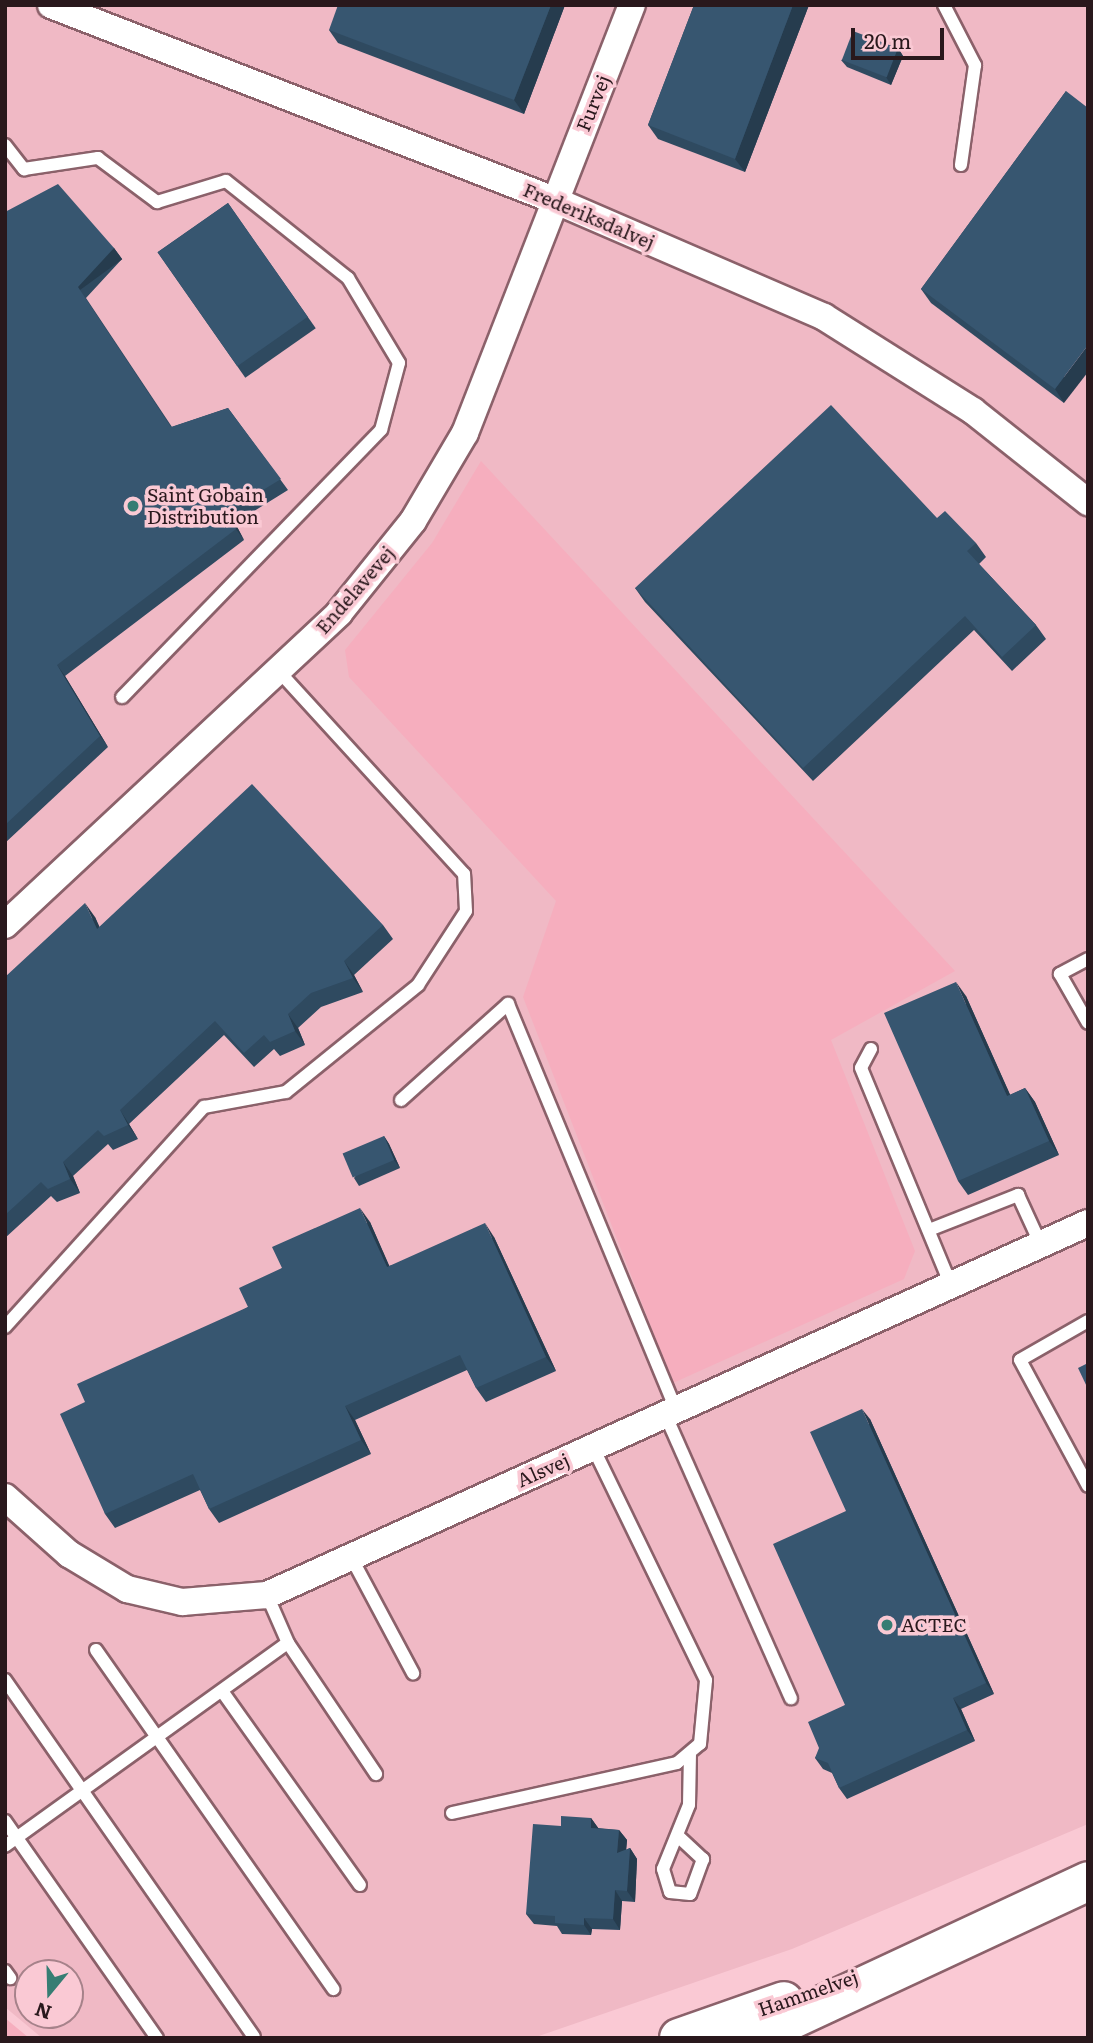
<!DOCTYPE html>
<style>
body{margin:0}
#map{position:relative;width:1093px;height:2043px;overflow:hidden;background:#fac9d4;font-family:Literata,serif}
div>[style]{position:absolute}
.built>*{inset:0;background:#f0b9c5}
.green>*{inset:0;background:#f6aebe}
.roads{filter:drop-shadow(2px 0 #8b616a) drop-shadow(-2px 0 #8b616a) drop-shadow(0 2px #8b616a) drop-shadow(0 -2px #8b616a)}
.service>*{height:12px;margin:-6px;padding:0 6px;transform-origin:6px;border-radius:6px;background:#fff}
.minor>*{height:26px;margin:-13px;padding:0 13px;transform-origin:13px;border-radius:13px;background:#fff}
.primary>*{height:38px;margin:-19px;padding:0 19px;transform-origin:19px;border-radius:19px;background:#fff}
.wall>*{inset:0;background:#2f4a60;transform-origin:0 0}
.shaded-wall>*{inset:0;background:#263c4e;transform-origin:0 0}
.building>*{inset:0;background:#375670;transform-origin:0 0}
.dots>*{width:19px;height:19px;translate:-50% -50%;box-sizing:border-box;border:4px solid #fac9d4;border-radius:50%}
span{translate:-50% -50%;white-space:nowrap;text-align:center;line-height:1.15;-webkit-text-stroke:7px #fac9d4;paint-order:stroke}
.street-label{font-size:19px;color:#29181c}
.poi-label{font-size:19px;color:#29181c}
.left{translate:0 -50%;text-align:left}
.frame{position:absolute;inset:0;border:7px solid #29181c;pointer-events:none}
.north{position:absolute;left:14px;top:1959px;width:70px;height:70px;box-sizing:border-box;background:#fac9d4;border:2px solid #a6828a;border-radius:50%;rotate:199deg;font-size:19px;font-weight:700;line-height:28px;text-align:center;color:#29181c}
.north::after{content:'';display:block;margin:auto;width:24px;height:32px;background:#367d73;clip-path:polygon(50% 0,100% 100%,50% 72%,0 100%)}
.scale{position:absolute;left:851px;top:28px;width:93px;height:32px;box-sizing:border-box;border:4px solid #29181c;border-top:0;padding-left:9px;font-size:21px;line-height:24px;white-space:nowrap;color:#29181c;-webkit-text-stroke:5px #fac9d4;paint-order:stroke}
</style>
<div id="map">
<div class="built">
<div style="clip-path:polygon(evenodd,5px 5px,1088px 5px,1088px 1824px,792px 1949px,533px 2038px,42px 2038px,5px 2007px,5px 5px,28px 1973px,70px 1973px,70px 2015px,28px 2015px,28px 1973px)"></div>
</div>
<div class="green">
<div style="clip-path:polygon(481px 461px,955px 971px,831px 1040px,915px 1251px,904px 1279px,673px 1383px,523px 997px,556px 901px,349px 677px,345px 650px,432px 543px)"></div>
<div style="clip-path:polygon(5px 2018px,29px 2038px,5px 2038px)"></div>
</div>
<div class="roads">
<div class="service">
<div style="left:944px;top:5px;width:68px;rotate:62.7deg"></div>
<div style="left:975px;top:65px;width:101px;rotate:98deg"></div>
<div style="left:5px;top:145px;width:31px;rotate:52deg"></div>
<div style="left:24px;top:169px;width:75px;rotate:-8.5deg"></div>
<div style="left:98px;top:158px;width:74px;rotate:36.7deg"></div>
<div style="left:157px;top:202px;width:72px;rotate:-16.9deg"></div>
<div style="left:226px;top:181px;width:156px;rotate:38.5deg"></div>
<div style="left:348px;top:278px;width:99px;rotate:59deg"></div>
<div style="left:399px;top:363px;width:69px;rotate:105deg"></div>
<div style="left:381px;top:430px;width:372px;rotate:134.1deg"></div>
<div style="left:1088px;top:959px;width:32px;rotate:152deg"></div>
<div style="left:1060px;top:974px;width:56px;rotate:60.3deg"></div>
<div style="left:871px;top:1049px;width:21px;rotate:118deg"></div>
<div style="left:861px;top:1068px;width:235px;rotate:67.5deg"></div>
<div style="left:401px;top:1100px;width:144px;rotate:-41.9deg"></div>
<div style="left:508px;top:1004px;width:438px;rotate:67.5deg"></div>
<div style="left:929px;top:1230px;width:96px;rotate:-21.5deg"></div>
<div style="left:1018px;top:1195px;width:55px;rotate:65.3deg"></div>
<div style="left:1088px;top:1321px;width:78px;rotate:150.2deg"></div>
<div style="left:1020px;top:1360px;width:143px;rotate:61.6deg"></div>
<div style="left:5px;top:1327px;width:297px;rotate:-47.9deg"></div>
<div style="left:204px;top:1107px;width:83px;rotate:-10.4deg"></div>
<div style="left:286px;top:1092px;width:170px;rotate:-39deg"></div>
<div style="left:418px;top:985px;width:88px;rotate:-57deg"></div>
<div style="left:466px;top:911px;width:37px;rotate:-93deg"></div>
<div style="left:464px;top:874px;width:276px;rotate:-132.4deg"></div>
<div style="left:665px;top:1414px;width:311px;rotate:66.1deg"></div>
<div style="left:351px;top:1557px;width:132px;rotate:61.9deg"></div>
<div style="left:288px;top:1643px;width:158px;rotate:56.1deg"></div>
<div style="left:96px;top:1650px;width:414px;rotate:55deg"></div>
<div style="left:5px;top:1680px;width:435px;rotate:55.1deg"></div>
<div style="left:222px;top:1691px;width:238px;rotate:54.6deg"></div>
<div style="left:452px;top:1813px;width:230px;rotate:-12.5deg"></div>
<div style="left:677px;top:1763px;width:30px;rotate:-40deg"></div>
<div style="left:700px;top:1744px;width:64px;rotate:-84.6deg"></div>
<div style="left:706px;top:1680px;width:259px;rotate:-115.9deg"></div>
<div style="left:5px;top:1821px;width:265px;rotate:55deg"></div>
<div style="left:679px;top:1837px;width:33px;rotate:43deg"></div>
<div style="left:703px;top:1859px;width:37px;rotate:110deg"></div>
<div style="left:690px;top:1894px;width:20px;rotate:-174deg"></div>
<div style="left:670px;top:1892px;width:24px;rotate:-107deg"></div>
<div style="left:663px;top:1869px;width:69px;rotate:-67.9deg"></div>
<div style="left:689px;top:1805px;width:52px;rotate:-88.9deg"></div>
<div style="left:5px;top:1846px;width:348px;rotate:-35.7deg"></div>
<div style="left:288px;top:1643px;width:52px;rotate:-113.6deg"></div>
<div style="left:5px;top:1971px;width:9px;rotate:54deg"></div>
</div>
<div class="minor">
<div style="left:51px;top:5px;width:539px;rotate:21.19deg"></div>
<div style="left:554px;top:200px;width:294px;rotate:23.4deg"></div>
<div style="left:824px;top:317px;width:176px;rotate:32.2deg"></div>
<div style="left:973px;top:411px;width:147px;rotate:38.4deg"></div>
<div style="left:5px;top:925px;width:457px;rotate:-43deg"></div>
<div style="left:339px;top:613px;width:118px;rotate:-51.2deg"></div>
<div style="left:413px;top:521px;width:102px;rotate:-59.4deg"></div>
<div style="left:465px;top:433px;width:459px;rotate:-68.7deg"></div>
<div style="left:5px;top:1497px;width:86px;rotate:41.7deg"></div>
<div style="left:69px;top:1554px;width:68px;rotate:31.1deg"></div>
<div style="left:127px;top:1589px;width:57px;rotate:13.3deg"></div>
<div style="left:182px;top:1602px;width:85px;rotate:-4.7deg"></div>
<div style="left:267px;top:1595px;width:901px;rotate:-24.38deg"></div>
</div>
<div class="primary">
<div style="left:679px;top:2038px;width:111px;rotate:-19.4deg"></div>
<div style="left:752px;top:2038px;width:371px;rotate:-25deg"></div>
</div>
</div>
<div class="wall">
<div style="clip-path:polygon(565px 5px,524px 114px,338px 43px,329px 30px)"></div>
<div style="clip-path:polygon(694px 5px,809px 5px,745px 172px,658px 139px,648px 125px)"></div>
<div style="clip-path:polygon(898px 48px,903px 56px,891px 85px,847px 67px,841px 60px)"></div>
<div style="clip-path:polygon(1066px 91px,1064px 403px,931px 303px,921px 289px)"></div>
<div style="left:228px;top:203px;width:153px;height:86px;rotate:55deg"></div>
<div style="clip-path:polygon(5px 211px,6px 212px,114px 248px,122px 259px,86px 298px,172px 427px,228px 408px,288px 490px,235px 523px,244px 540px,65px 676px,108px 747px,5px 843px)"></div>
<div style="clip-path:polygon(976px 543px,986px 557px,979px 564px,1036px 625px,1046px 639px,1012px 671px,974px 630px,813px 781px,645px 602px,635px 588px)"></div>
<div style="clip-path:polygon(95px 917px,99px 927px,383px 925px,393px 939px,354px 975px,363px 992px,321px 1007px,298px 1028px,305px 1045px,280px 1056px,274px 1049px,254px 1067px,224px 1035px,129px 1124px,138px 1139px,113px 1150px,108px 1144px,73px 1176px,80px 1193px,57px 1202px,51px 1196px,5px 1238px,5px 977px)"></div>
<div style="clip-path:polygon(966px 996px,1010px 1095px,1025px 1088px,1035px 1102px,1059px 1155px,968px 1195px,958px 1181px)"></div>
<div style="clip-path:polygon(384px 1136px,389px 1144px,400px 1168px,359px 1186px,354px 1178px)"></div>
<div style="clip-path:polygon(370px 1222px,389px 1266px,494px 1237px,556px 1371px,486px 1402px,476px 1388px,467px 1370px,355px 1420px,371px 1454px,219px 1523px,209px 1509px,200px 1490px,115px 1528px,105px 1514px,85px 1402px,248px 1307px,282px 1268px)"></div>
<div style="clip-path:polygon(870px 1419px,994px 1694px,961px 1709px,975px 1741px,847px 1799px,839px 1788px,832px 1773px,823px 1769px,815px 1758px,845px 1705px,846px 1511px)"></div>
<div style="clip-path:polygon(591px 1818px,598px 1828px,619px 1830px,627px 1840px,626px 1850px,630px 1848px,637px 1859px,635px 1902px,622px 1901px,620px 1930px,592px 1929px,591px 1935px,562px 1934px,557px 1926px,534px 1924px,526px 1914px,561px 1826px)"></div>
</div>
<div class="shaded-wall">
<div style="clip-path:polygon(551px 5px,565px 5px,524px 114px,514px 100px)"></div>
<div style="clip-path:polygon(793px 5px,809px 5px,745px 172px,735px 159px)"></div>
<div style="clip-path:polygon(898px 48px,903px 56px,891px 85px,886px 77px)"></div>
<div style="left:114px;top:248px;width:14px;height:53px;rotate:54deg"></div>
<div style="clip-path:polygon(1088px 345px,1088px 372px,1064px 403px,1055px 389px)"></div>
<div style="clip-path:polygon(227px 512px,235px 523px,244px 540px,236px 529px)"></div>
<div style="clip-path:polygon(57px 665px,65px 676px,108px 747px,100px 736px)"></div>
<div style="clip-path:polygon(85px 903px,95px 917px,107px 943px,97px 929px)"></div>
<div style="clip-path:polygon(344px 961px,354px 975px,363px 992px,353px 978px)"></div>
<div style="clip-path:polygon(956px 982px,966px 996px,1017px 1110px,1007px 1096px)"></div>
<div style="clip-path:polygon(288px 1014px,298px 1028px,305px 1045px,295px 1031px)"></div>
<div style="clip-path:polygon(1025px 1088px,1035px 1102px,1059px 1155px,1049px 1141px)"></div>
<div style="clip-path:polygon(120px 1110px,129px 1124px,138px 1139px,128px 1125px)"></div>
<div style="clip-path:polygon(384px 1136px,389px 1144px,400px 1168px,394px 1160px)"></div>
<div style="clip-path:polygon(63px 1162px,73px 1176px,80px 1193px,70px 1179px)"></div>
<div style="clip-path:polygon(360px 1208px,370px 1222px,396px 1281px,387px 1267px)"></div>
<div style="clip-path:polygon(485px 1223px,494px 1237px,556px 1371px,546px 1357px)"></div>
<div style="clip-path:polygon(345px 1406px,355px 1420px,371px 1454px,361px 1440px)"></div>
<div style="clip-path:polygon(862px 1409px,870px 1419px,994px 1694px,986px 1683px)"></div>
<div style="clip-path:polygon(953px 1698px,961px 1709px,975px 1741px,967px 1730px)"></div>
<div style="clip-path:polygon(591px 1818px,599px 1829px,591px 1828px)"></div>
<div style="clip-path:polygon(619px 1830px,627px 1840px,625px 1864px,617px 1853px)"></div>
<div style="clip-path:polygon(630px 1848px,637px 1859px,635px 1902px,627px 1891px)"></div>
<div style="clip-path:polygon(615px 1890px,622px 1901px,620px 1930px,613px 1919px)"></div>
<div style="clip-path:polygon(584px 1918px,592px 1929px,591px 1935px,584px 1925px)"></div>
</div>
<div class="building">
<div style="clip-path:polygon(338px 5px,551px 5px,514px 100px,329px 30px)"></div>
<div style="clip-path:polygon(694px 5px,793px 5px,735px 159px,648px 125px)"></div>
<div style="left:853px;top:31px;width:48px;height:31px;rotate:21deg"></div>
<div style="clip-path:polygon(1066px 91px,1088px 108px,1088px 345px,1055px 389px,921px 289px)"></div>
<div style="clip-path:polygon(58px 184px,114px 248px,78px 287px,171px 427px,228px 408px,281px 479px,227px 512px,236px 529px,57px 665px,100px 736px,5px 825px,5px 212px)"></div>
<div style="left:228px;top:203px;width:139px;height:86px;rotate:55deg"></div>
<div style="clip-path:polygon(831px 405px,937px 518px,945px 511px,976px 543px,967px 551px,1036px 625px,1002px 657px,965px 616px,803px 768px,635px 588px)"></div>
<div style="clip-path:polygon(252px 784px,383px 925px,344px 961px,353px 978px,311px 993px,288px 1014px,295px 1031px,270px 1042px,264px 1035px,244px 1053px,215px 1021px,120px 1110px,128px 1125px,104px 1136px,98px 1130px,63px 1162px,70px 1179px,48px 1189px,41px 1182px,5px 1215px,5px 977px,85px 903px,97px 929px)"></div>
<div style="clip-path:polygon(956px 982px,1007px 1096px,1025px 1088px,1049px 1141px,958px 1181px,884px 1013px)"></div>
<div style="left:384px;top:1136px;width:26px;height:45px;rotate:67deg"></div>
<div style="clip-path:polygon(360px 1208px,387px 1267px,485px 1223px,546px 1357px,476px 1388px,460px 1355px,345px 1406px,361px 1440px,209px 1509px,193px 1474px,105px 1514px,60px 1414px,85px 1402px,77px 1384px,248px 1307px,239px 1288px,282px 1268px,272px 1247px)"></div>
<div style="clip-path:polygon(1088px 1363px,1088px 1389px,1078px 1368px)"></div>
<div style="clip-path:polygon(862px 1409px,986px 1683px,953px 1698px,967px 1730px,839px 1788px,828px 1763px,815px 1758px,819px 1748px,808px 1722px,845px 1705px,773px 1544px,846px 1511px,810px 1432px)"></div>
<div style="clip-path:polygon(561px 1816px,591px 1818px,591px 1828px,619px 1830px,617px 1853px,630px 1848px,627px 1891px,615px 1890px,613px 1919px,584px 1918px,584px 1925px,555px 1923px,555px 1916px,526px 1914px,533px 1824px,561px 1826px)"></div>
</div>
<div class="dots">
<div style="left:133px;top:506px;background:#367d73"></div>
<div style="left:887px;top:1625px;background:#367d73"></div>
</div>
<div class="street-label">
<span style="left:593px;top:103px;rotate:-68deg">Furvej</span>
<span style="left:589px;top:216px;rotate:23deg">Frederiksdalvej</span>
<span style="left:355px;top:590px;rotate:-49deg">Endelavevej</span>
<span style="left:543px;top:1470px;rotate:-24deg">Alsvej</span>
<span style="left:808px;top:1993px;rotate:-19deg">Hammelvej</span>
</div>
<div class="poi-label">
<span class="left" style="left:147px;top:506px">Saint Gobain<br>Distribution</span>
<span class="left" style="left:901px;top:1625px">ACTEC</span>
</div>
<div class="frame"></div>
<div class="north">N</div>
<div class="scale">20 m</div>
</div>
